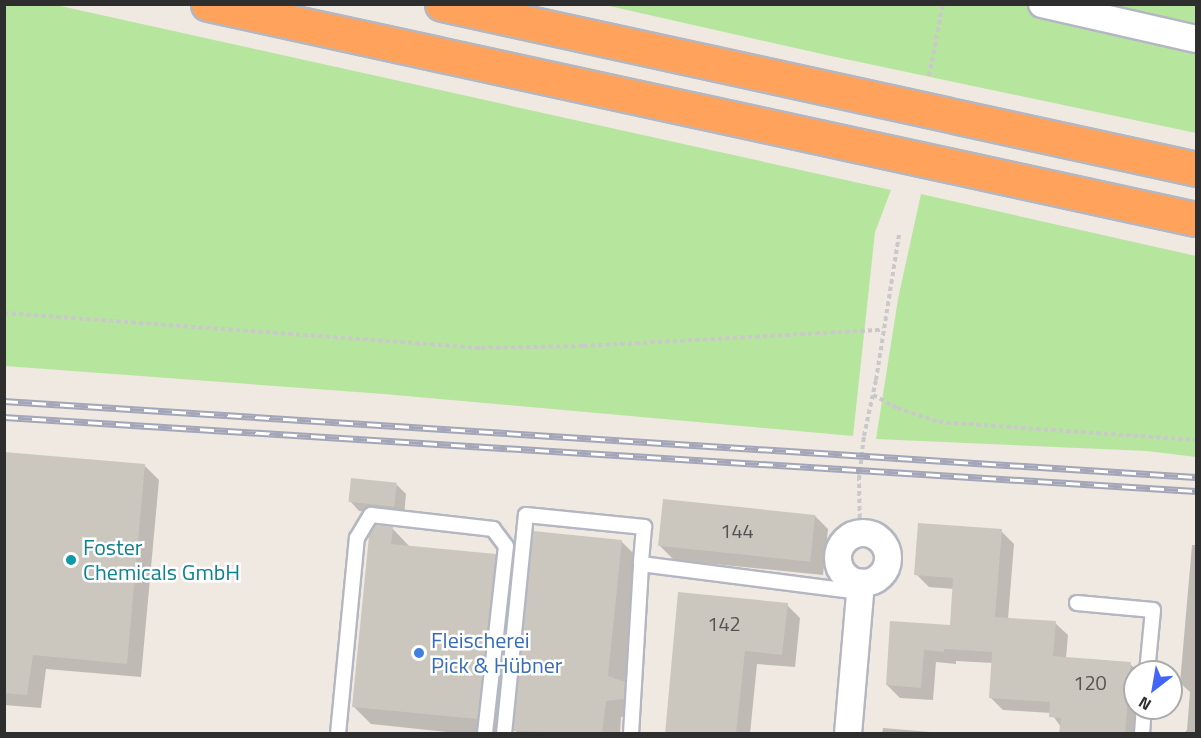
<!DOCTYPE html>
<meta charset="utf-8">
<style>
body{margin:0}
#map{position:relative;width:1201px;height:738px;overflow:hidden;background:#efe9e1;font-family:"Titillium Web",sans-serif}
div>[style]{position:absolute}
.green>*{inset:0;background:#b6e59e}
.shadow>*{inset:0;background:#0003}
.building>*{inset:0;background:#cbc7bf;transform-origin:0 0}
.path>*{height:4px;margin-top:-2px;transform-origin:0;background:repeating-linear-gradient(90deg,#c9c9c9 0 4.5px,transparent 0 7.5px)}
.roads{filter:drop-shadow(2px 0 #b4b7c1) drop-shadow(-2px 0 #b4b7c1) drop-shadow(0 2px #b4b7c1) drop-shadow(0 -2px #b4b7c1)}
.lane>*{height:14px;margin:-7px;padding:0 7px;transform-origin:7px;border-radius:7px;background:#fff}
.street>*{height:26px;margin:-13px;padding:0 13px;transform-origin:13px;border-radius:13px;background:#fff}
.street>.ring{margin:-13px;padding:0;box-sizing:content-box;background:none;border:26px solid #fff;border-radius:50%}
.highway>*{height:33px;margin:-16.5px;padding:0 16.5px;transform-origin:16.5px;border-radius:16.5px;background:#ffa35c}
.rail>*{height:7px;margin-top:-3.5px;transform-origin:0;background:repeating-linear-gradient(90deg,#fff 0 14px,#a3a6b8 0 28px);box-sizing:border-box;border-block:2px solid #a3a6b8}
.dots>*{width:16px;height:16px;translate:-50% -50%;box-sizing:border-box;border:3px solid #fff;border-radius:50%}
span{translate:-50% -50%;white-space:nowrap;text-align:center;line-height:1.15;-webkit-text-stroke:5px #fff;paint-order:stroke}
.number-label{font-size:20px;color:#555452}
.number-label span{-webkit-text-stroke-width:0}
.culture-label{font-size:22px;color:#0d838f}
.left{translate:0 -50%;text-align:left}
.shop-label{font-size:22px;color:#366cbe}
.frame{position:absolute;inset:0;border:6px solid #2e2e2e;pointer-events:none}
.north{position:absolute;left:1123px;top:660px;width:60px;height:60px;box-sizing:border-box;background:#fff;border:2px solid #ababab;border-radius:50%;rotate:211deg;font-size:16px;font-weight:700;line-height:24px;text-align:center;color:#2e2e2e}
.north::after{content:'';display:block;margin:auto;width:21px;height:27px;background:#4264fb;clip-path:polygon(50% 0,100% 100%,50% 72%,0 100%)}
</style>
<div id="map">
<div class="green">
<div style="clip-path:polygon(4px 5px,56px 5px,891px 190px,875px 232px,853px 436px,384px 394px,5px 366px)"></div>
<div style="clip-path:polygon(605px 5px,1196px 5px,1196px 133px,831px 56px)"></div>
<div style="clip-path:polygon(921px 194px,1196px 256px,1196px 457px,1147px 451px,876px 439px,898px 299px)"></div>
</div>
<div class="shadow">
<div style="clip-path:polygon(4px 453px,145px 466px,159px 480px,141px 677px,46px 669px,41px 708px,4px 705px)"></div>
<div style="clip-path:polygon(397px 485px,406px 494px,404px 517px,359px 511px,350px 501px)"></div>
<div style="clip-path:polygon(814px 515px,828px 529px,823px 575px,674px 560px,660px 546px)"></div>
<div style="clip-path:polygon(392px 528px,410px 547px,495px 556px,513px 573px,495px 734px,466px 734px,371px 724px,353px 706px)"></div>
<div style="clip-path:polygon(1001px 531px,1014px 544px,1008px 619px,1055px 623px,1068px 635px,1066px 658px,1130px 664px,1139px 672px,1135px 672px,1135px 708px,1140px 708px,1138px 734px,1061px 734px,1061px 727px,1051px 713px,1003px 710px,990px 697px,993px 663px,956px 661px,956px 664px,936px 662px,933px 700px,900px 698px,887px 685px,891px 623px,951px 627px,954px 589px,929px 587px,916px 574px)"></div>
<div style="clip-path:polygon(621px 541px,638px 558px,625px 684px,641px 700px,640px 715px,621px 717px,620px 734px,518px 734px,515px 730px)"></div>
<div style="clip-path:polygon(1192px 545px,1196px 545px,1196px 734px,1183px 734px,1187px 730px,1190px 692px,1180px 683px)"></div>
<div style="clip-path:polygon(787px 605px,800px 618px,795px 667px,757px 664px,750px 734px,666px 734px)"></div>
<div style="clip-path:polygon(883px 728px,942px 733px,943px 734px,882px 734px)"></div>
</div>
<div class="building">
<div style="clip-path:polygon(4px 452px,145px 464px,127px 664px,33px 655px,27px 695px,4px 693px)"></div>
<div style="left:351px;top:478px;width:46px;height:24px;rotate:6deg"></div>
<div style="left:663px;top:499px;width:153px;height:47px;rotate:6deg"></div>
<div style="clip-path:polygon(918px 523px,1002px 529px,995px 617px,1056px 621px,1053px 656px,1131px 662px,1125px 734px,1059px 734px,1061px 718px,1049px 717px,1050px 702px,989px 698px,992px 652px,944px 649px,944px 652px,924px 650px,921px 688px,886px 685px,890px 621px,950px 625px,953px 578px,914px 575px)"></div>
<div style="clip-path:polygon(376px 525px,393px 527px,391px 544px,496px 554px,478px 719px,352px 707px,369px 536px)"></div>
<div style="clip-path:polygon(533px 531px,622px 540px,608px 676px,625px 682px,624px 699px,606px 701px,602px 734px,513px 731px)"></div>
<div style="clip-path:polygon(678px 592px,788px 603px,782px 655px,745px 651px,736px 734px,665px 734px)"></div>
</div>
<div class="path">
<div style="left:929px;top:76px;width:73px;rotate:-79deg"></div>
<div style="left:4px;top:313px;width:478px;rotate:4.2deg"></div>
<div style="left:481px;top:348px;width:102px;rotate:-1.1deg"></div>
<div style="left:583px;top:346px;width:300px;rotate:-3.1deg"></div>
<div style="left:873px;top:395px;width:27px;rotate:28deg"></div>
<div style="left:897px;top:408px;width:44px;rotate:18.4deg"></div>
<div style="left:939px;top:422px;width:258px;rotate:4deg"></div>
<div style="left:860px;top:533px;width:54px;rotate:-91.1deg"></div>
<div style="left:859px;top:479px;width:43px;rotate:-83.4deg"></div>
<div style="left:864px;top:436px;width:57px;rotate:-77.9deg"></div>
<div style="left:876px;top:380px;width:147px;rotate:-81deg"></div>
</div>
<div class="roads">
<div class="lane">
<div style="left:1077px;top:603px;width:76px;rotate:5.3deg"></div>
<div style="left:1153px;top:610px;width:62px;rotate:95.5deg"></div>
<div style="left:338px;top:734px;width:197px;rotate:-84.5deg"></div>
<div style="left:357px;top:538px;width:27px;rotate:-59deg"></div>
<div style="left:371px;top:515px;width:123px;rotate:6.5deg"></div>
<div style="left:493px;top:529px;width:21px;rotate:53deg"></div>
<div style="left:506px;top:546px;width:189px;rotate:96.4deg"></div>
<div style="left:504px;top:734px;width:220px;rotate:-84.3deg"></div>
<div style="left:526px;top:515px;width:119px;rotate:5.8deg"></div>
<div style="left:644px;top:527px;width:37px;rotate:95deg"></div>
<div style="left:631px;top:734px;width:170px;rotate:-86.6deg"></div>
<div style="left:641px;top:564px;width:221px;rotate:7.3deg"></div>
<div style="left:1142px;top:734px;width:26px;rotate:-86deg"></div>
</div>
<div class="street">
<div style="left:1042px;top:4px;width:158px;rotate:12.8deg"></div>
<div class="ring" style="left:838px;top:533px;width:24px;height:24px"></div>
<div style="left:848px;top:734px;width:152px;rotate:-85.1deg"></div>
</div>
<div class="highway">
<div style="left:208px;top:4px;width:1011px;rotate:12.28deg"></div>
<div style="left:442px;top:4px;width:772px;rotate:12.34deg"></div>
</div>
</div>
<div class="rail">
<div style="left:4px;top:401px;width:1194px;rotate:3.65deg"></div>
<div style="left:4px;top:417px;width:1194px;rotate:3.55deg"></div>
</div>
<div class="dots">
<div style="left:71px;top:560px;background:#0f9aa8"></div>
<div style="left:419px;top:653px;background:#3f7fe0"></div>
</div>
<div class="number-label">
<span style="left:737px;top:530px">144</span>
<span style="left:724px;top:623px">142</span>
<span style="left:1090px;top:682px">120</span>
</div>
<div class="culture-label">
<span class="left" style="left:83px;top:560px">Foster<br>Chemicals GmbH</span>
</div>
<div class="shop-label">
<span class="left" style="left:431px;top:653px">Fleischerei<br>Pick &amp; Hübner</span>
</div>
<div class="frame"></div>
<div class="north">N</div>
</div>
